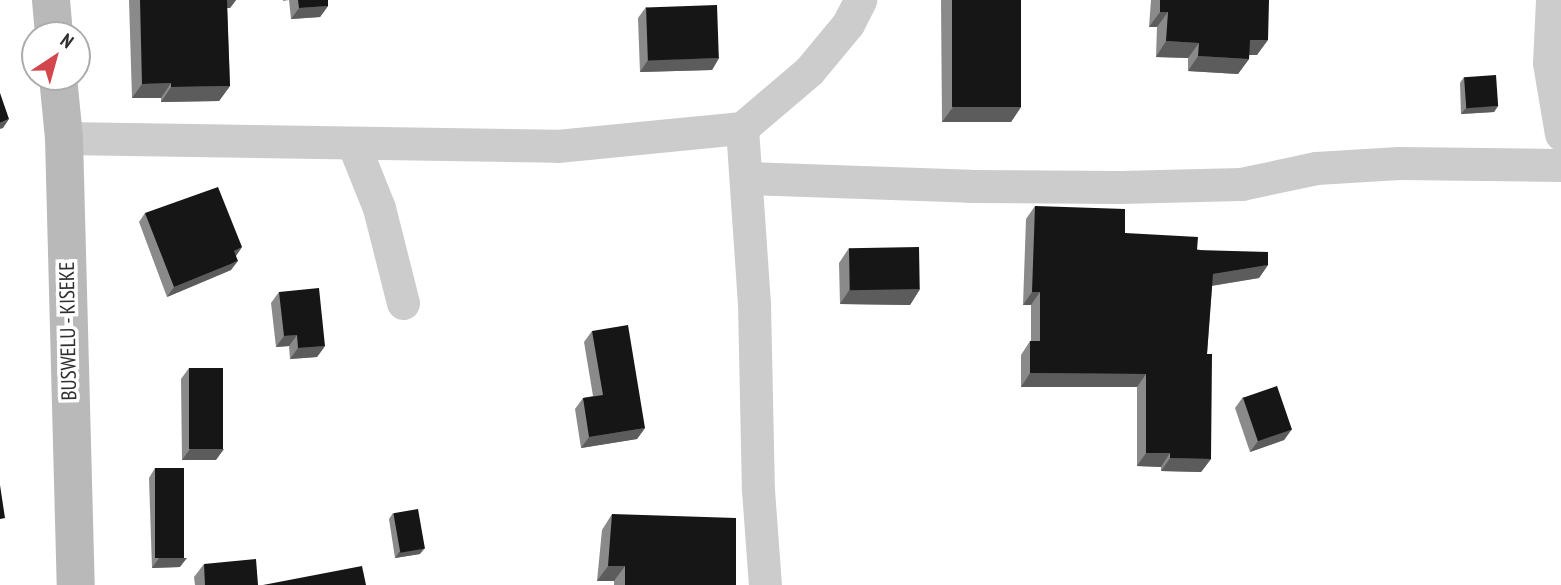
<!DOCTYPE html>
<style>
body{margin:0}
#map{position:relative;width:1561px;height:585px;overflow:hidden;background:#fff;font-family:"PT Sans Narrow",sans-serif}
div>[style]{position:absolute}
.street>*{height:33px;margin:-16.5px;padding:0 16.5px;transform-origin:16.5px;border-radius:16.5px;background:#ccc}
.secondary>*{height:38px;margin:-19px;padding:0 19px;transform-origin:19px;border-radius:19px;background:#b9b9b9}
.wall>*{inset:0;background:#8a8a8a}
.shaded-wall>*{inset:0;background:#5c5c5c}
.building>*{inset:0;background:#161616;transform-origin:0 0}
span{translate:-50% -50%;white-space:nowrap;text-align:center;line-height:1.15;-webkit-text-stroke:7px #fff;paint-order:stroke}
.street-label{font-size:21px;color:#2f2f2f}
.north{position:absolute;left:21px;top:21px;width:70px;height:70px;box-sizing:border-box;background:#fff;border:2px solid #acacac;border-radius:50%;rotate:36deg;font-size:19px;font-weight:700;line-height:28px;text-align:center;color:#2f2f2f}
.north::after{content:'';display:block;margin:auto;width:24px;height:32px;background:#d2464c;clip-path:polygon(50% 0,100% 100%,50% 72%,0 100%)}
</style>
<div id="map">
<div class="street">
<div style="left:1552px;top:0;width:63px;rotate:92.7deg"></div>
<div style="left:1549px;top:63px;width:72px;rotate:80.4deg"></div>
<div style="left:742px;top:128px;width:175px;rotate:86.1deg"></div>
<div style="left:754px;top:303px;width:187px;rotate:88.8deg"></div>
<div style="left:758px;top:490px;width:95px;rotate:85.8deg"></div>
<div style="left:64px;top:138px;width:493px;rotate:0.9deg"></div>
<div style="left:557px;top:146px;width:186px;rotate:-5.6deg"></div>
<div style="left:742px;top:128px;width:88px;rotate:-40.4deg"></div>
<div style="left:809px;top:71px;width:61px;rotate:-50.3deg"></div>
<div style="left:848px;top:24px;width:27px;rotate:-63deg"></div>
<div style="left:353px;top:143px;width:70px;rotate:68.2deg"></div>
<div style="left:379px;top:208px;width:98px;rotate:75.8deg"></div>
<div style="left:746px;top:178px;width:224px;rotate:2deg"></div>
<div style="left:970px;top:186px;width:150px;rotate:0.4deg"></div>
<div style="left:1120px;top:187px;width:121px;rotate:-1.4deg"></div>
<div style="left:1241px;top:184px;width:77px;rotate:-12deg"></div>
<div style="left:1316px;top:168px;width:83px;rotate:-3.4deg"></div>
<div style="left:1399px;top:163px;width:162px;rotate:0.7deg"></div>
</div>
<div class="secondary">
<div style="left:51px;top:0;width:35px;rotate:85deg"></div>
<div style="left:58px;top:77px;width:61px;rotate:84.4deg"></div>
<div style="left:64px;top:138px;width:447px;rotate:88.5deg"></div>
</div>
<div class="wall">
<div style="clip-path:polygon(129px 0,236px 0,230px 8px,227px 8px,230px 86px,219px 101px,161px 102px,161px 98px,132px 98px)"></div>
<div style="clip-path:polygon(283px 0,328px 0,328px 6px,320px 17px,291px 19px,289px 0,283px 1px)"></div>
<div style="clip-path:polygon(941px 0,1021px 0,1021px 107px,1011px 122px,942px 122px)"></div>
<div style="clip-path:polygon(1151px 0,1269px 0,1257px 55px,1249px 55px,1249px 59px,1238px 74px,1188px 71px,1188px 58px,1156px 57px,1157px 27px,1149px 27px)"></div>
<div style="clip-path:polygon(646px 7px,719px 58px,712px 70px,640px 72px,638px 18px)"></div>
<div style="clip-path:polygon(1464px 77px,1498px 106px,1494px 112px,1461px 114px,1460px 83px)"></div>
<div style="clip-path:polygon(1035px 206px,1125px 233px,1268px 265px,1259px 278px,1212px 286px,1207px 354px,1211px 459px,1201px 472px,1161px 471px,1161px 467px,1137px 466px,1137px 387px,1021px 387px,1021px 355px,1030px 341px,1031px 341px,1031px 305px,1023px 305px,1026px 219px)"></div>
<div style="clip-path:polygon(145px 213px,242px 247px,236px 256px,231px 270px,167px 297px,139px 222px)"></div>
<div style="clip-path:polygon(849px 248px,920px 289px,910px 305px,840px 304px,839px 263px)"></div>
<div style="clip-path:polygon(279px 292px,325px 346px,317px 357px,290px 359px,289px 346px,276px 347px,271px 303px)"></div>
<div style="clip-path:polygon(592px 331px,645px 428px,637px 439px,581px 448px,575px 409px,583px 398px,593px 396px,584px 342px)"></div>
<div style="clip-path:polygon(189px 368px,216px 460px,182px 460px,181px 379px)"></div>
<div style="clip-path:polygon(1243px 397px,1292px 429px,1284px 440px,1250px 452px,1235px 408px)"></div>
<div style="clip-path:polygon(155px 468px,180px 567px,152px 568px,149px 478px)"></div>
<div style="clip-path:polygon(393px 513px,420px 554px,395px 558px,389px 519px)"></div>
<div style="clip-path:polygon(612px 514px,736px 585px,614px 585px,614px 581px,597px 581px,602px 530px)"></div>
<div style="clip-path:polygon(204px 564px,258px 585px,195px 585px,194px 577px)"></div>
</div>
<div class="shaded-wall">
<div style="clip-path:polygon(222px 0,236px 0,230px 8px,216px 8px)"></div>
<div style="clip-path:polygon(328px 6px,320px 17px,291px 19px,299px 8px)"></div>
<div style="clip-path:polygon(1160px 12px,1168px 12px,1157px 27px,1149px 27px)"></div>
<div style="clip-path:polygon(1250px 40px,1268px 40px,1257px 55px,1239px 55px)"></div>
<div style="clip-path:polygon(1166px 41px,1199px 43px,1188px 58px,1156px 57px)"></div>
<div style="clip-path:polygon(1198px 56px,1249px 59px,1238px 74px,1188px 71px)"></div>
<div style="clip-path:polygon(719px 58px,712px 70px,640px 72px,648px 60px)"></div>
<div style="clip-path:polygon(171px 83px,161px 98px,132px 98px,142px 84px)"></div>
<div style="clip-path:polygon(230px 86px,219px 101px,161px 102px,171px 87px)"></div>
<div style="clip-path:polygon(1498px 106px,1494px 112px,1461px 114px,1466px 108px)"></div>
<div style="clip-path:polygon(953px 107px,1021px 107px,1011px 122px,942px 122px)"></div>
<div style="clip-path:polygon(9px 119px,3px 128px,0 129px,0 123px)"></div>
<div style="clip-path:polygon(242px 247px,235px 257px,234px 251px)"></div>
<div style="clip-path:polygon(238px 261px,231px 270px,167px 297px,174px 287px)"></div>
<div style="clip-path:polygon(1268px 265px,1259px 278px,1203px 287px,1213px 274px)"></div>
<div style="clip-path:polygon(850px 289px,920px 289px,910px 305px,840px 304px)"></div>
<div style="clip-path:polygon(1032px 292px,1040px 292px,1031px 305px,1023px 305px)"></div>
<div style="clip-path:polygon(297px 335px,289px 346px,276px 347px,284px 336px)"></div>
<div style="clip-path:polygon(325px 346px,317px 357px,290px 359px,298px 348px)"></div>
<div style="clip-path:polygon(1030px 373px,1146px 374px,1137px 387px,1021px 387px)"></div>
<div style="clip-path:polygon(645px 428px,637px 439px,581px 448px,589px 437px)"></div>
<div style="clip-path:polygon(1292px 429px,1284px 440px,1250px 452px,1258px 441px)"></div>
<div style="clip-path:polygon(190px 449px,224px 449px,216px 460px,182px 460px)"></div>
<div style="clip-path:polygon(1146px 453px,1170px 453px,1161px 467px,1137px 466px)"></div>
<div style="clip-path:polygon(1170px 458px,1211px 459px,1201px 472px,1161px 471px)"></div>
<div style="clip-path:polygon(425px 548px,420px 554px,395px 558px,399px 552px)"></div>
<div style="clip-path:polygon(159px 558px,187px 558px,180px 567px,152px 568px)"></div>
<div style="clip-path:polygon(608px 566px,625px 566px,614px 581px,597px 581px)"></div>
</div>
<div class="building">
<div style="clip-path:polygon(140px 0,227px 0,230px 86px,171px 87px,171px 83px,142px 84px)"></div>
<div style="clip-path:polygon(298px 0,328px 0,328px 6px,299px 8px)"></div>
<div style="left:952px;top:0;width:69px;height:107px"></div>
<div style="clip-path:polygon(1160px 0,1269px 0,1268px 40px,1250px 40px,1249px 59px,1198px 56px,1199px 43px,1166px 41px,1168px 12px,1160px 12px)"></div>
<div style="left:717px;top:5px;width:53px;height:71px;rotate:88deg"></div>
<div style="left:1496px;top:75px;width:31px;height:32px;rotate:86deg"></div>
<div style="clip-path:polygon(0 93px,9px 119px,0 123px)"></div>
<div style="clip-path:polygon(218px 187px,242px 247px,234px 251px,238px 261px,174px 287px,145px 213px)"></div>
<div style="clip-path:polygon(1035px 206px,1125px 209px,1125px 233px,1198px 237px,1197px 250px,1268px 252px,1268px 265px,1213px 274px,1207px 354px,1212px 354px,1211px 459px,1170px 458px,1170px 453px,1146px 453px,1146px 374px,1030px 373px,1030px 341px,1040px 341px,1040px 292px,1032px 292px)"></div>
<div style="left:919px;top:247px;width:42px;height:70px;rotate:89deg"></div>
<div style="clip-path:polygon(319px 288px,325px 346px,298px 348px,297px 335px,284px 336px,279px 292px)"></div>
<div style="clip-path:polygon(628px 325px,645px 428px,589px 437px,583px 398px,603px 395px,592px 331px)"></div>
<div style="left:189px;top:368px;width:34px;height:81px"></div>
<div style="left:1277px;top:386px;width:46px;height:36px;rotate:71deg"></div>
<div style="left:155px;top:468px;width:29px;height:90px"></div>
<div style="clip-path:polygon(0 485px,5px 518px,0 519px)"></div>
<div style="left:418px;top:509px;width:40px;height:25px;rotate:80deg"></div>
<div style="clip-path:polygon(612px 514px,736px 518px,736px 585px,625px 585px,625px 566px,608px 566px)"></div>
<div style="clip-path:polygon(256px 559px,258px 585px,205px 585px,204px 564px)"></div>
<div style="clip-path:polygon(362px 566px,366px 585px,263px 585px)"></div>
</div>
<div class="street-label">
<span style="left:68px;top:331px;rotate:-91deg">BUSWELU - KISEKE</span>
</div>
<div class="north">N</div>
</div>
